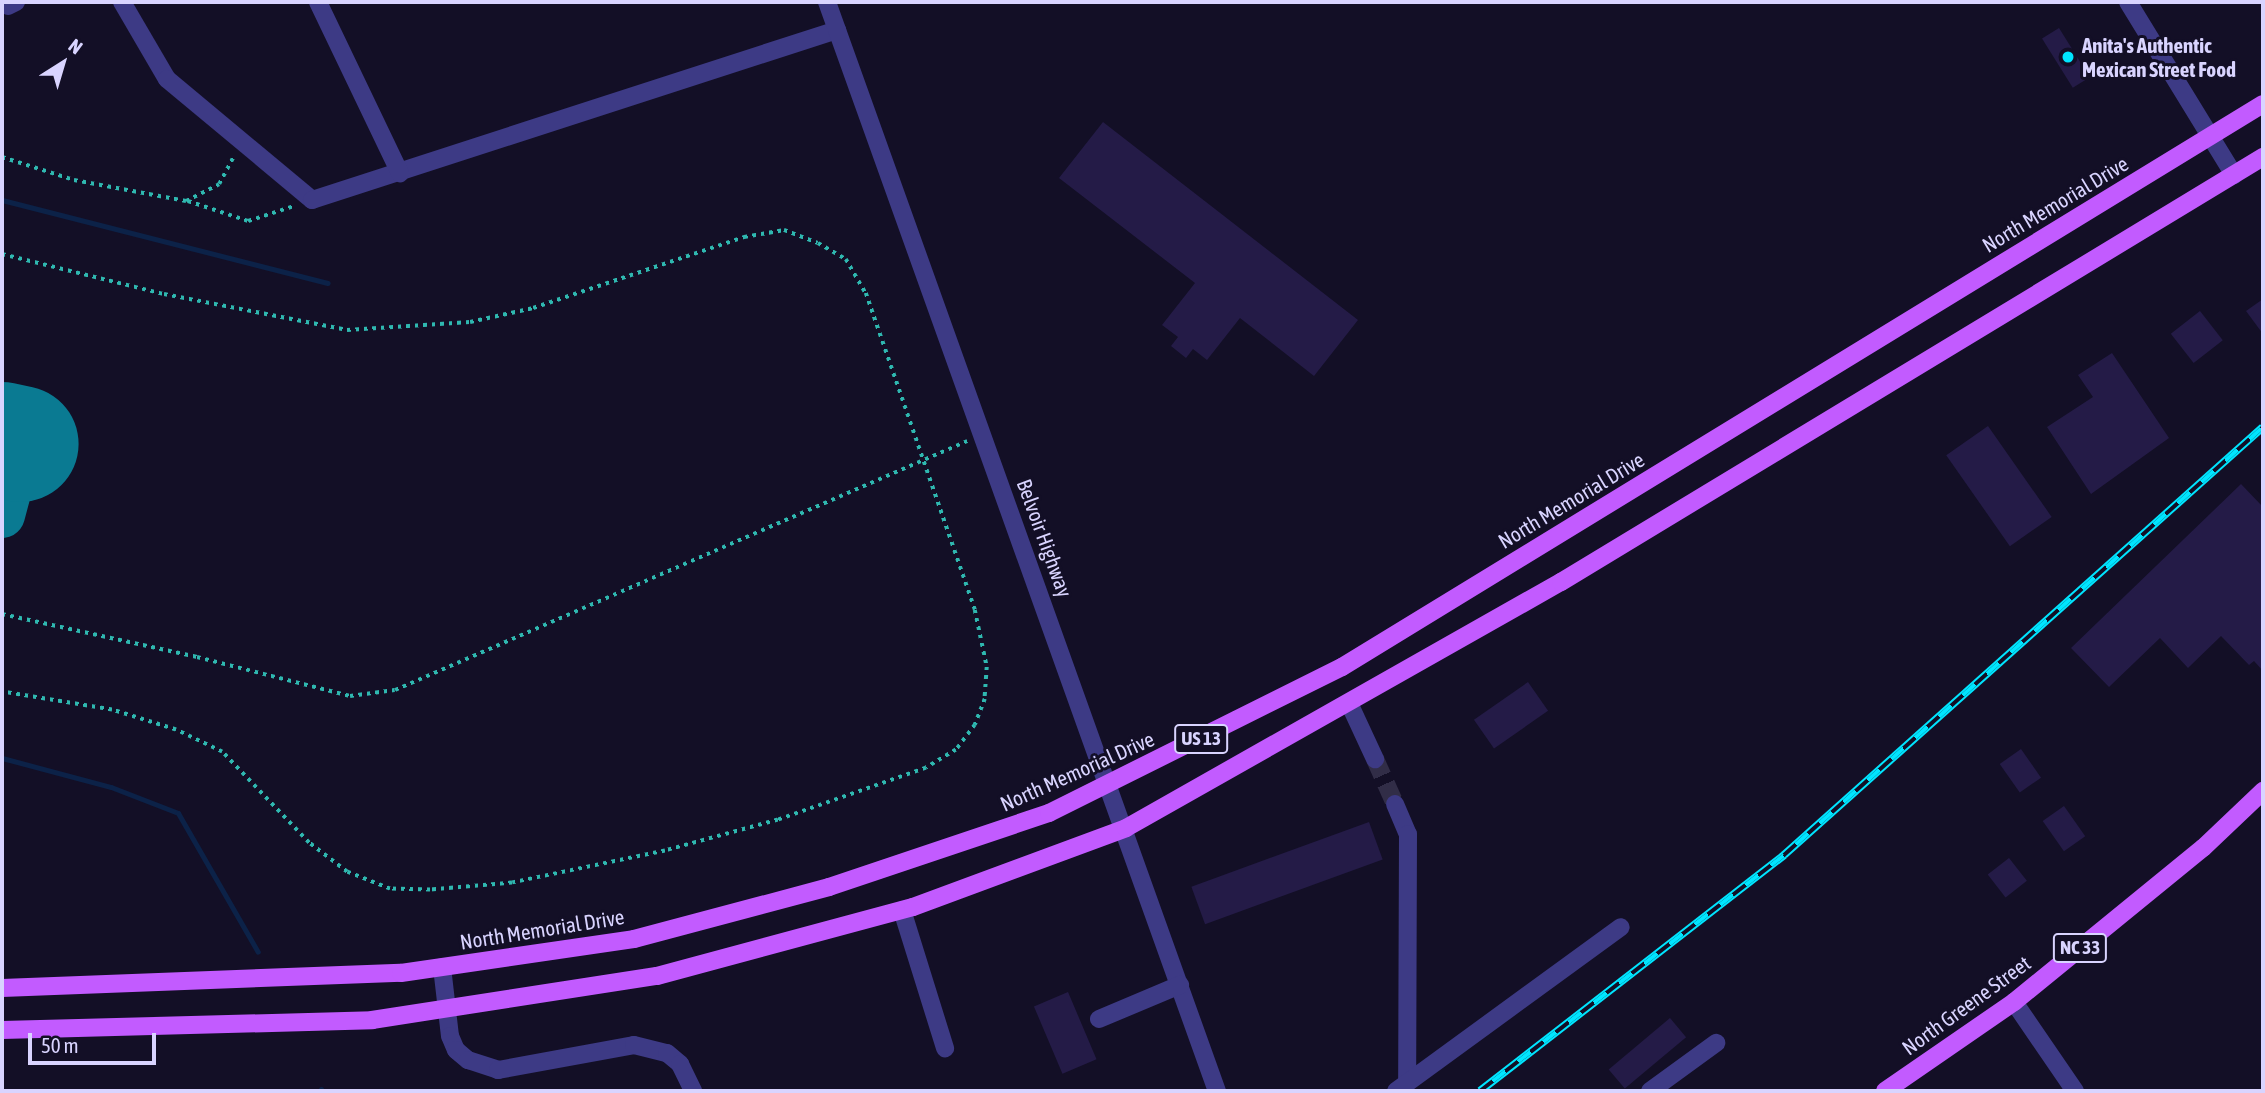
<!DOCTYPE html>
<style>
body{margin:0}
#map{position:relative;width:2265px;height:1093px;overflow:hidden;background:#130f26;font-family:"Asap Condensed",sans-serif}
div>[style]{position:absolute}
.stream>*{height:5px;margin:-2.5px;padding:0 2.5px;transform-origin:2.5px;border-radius:2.5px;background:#0c2248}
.taxiway>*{height:46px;margin:-23px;padding:0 23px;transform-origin:23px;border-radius:23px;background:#0a7a92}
.runway>*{height:116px;margin:-58px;padding:0 58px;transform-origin:58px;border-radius:58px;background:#0a7a92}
.building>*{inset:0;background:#241b47;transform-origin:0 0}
.minor-tunnel>*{height:18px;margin-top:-9px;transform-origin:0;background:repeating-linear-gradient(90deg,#312d47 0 18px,transparent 0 27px)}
.path>*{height:3.5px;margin-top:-1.75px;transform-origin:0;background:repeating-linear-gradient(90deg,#2fb8b0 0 3.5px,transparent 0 8.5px)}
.minor>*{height:18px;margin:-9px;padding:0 9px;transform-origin:9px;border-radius:9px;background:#3d3a85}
.major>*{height:18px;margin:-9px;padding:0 9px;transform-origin:9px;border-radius:9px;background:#c25bff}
.rail>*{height:8px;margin-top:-4px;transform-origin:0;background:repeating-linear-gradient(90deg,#130f26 0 16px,#00e5ff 0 32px);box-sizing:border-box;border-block:2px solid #00e5ff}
.dots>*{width:19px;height:19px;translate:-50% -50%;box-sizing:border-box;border:4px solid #130f26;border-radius:50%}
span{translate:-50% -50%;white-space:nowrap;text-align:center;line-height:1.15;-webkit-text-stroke:6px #130f26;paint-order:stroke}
.shield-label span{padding:2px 5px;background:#130f26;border:2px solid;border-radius:5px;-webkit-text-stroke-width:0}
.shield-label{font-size:19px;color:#d9d4ff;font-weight:700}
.poi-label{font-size:21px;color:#d9d4ff;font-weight:700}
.left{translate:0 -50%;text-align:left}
.street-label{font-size:21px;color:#d9d4ff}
.frame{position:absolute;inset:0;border:4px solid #d9d4ff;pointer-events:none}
.north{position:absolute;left:28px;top:28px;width:70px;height:70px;-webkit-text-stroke:5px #130f26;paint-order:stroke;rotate:37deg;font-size:19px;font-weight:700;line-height:28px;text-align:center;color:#d9d4ff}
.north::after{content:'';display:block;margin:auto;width:24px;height:32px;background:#d9d4ff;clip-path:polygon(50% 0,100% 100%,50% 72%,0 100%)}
.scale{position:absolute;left:28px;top:1033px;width:128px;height:32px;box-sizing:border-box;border:4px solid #d9d4ff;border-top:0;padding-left:9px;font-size:21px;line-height:24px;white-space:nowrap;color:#d9d4ff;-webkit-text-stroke:5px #130f26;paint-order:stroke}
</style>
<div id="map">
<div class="stream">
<div style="left:2px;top:200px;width:336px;rotate:14.3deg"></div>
<div style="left:2px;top:758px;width:113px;rotate:14.9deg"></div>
<div style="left:111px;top:787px;width:72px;rotate:21.2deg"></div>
<div style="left:178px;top:813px;width:160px;rotate:60.1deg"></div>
<div style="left:321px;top:1089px;width:2px;rotate:90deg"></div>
</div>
<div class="taxiway">
<div style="left:2px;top:515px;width:73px;rotate:-75deg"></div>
</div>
<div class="runway">
<div style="left:2px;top:440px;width:19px;rotate:12deg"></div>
</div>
<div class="building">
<div style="left:2059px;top:28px;width:58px;height:20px;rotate:58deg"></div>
<div style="clip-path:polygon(1103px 122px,1358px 320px,1314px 376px,1240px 318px,1207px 360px,1193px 349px,1186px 358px,1171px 346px,1178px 337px,1162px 325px,1195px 283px,1059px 178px)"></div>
<div style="clip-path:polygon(2263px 299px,2263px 334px,2246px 311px)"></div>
<div style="left:2200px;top:311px;width:37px;height:37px;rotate:52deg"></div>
<div style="clip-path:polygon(2112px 353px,2169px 438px,2091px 494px,2047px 427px,2093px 397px,2078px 375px)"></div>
<div style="left:1988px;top:426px;width:111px;height:51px;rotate:55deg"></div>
<div style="clip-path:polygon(2241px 484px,2263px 507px,2263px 671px,2254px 661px,2249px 665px,2221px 636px,2188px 668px,2160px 638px,2109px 687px,2071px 648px)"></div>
<div style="left:1528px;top:682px;width:35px;height:66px;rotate:55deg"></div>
<div style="left:2021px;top:749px;width:35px;height:26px;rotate:55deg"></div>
<div style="left:2064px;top:806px;width:37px;height:26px;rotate:55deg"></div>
<div style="left:1369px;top:822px;width:40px;height:189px;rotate:70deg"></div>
<div style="left:2009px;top:858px;width:29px;height:27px;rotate:52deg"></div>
<div style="left:1068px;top:992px;width:73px;height:37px;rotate:67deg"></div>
<div style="left:1670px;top:1018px;width:25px;height:80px;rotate:50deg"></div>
</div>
<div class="minor-tunnel">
<div style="left:1375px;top:759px;width:49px;rotate:66deg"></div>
</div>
<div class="path">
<div style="left:2px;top:157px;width:76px;rotate:17.7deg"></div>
<div style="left:74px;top:180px;width:114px;rotate:10.6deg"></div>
<div style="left:186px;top:201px;width:37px;rotate:-27deg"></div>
<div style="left:219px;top:184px;width:32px;rotate:-62deg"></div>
<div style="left:188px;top:201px;width:63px;rotate:18.4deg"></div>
<div style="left:248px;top:221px;width:48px;rotate:-18.1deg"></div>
<div style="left:2px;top:254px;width:167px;rotate:13.9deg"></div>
<div style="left:164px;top:294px;width:187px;rotate:11.1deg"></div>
<div style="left:347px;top:330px;width:123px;rotate:-3.7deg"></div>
<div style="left:470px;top:322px;width:65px;rotate:-12.5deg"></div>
<div style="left:533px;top:308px;width:223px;rotate:-18.6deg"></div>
<div style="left:744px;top:237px;width:41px;rotate:-9.9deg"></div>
<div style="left:784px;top:230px;width:36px;rotate:21deg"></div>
<div style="left:818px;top:243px;width:32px;rotate:30deg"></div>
<div style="left:846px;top:259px;width:39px;rotate:60deg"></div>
<div style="left:866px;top:293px;width:335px;rotate:71deg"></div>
<div style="left:975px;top:610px;width:58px;rotate:78.1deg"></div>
<div style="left:987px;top:667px;width:32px;rotate:94deg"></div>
<div style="left:985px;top:699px;width:28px;rotate:111deg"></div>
<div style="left:975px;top:725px;width:31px;rotate:127deg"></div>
<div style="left:956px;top:750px;width:35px;rotate:149deg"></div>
<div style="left:926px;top:768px;width:157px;rotate:160.6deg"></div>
<div style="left:778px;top:820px;width:117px;rotate:164.7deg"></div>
<div style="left:665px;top:851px;width:156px;rotate:168.2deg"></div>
<div style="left:512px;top:883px;width:82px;rotate:175.1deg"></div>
<div style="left:430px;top:890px;width:40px;rotate:-178.6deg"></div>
<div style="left:390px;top:889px;width:46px;rotate:-158.4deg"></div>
<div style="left:347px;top:872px;width:48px;rotate:-142.7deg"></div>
<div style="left:309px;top:843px;width:126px;rotate:-133.7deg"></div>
<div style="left:222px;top:752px;width:51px;rotate:-154.4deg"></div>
<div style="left:176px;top:730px;width:67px;rotate:-162.6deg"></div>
<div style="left:112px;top:710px;width:111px;rotate:-170.7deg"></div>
<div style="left:2px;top:614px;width:200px;rotate:12.4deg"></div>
<div style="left:197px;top:657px;width:158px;rotate:14.3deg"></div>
<div style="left:350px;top:696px;width:45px;rotate:-7.6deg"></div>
<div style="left:395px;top:690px;width:624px;rotate:-23.52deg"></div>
</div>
<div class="minor">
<div style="left:122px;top:2px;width:89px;rotate:59.7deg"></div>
<div style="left:167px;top:79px;width:189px;rotate:39.8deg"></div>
<div style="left:312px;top:200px;width:552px;rotate:-17.94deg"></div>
<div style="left:318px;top:2px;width:190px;rotate:64.4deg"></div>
<div style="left:827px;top:2px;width:1157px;rotate:70.3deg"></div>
<div style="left:2128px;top:2px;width:203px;rotate:58.5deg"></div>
<div style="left:8px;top:6px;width:9px;rotate:-27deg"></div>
<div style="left:1349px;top:703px;width:62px;rotate:65.1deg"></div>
<div style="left:1395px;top:804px;width:33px;rotate:67deg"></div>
<div style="left:1408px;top:834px;width:249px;rotate:90.2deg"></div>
<div style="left:902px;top:910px;width:145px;rotate:72.7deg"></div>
<div style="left:442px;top:967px;width:69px;rotate:83.4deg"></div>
<div style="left:450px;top:1036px;width:15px;rotate:67deg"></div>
<div style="left:456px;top:1050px;width:16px;rotate:40deg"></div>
<div style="left:468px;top:1060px;width:32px;rotate:18deg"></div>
<div style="left:498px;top:1070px;width:138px;rotate:-10.4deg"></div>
<div style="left:634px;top:1045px;width:34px;rotate:14deg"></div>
<div style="left:667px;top:1053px;width:17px;rotate:40deg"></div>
<div style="left:680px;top:1064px;width:30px;rotate:64deg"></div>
<div style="left:2014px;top:1002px;width:108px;rotate:55.6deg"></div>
<div style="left:1099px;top:1019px;width:88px;rotate:-22.8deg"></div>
<div style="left:1396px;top:1091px;width:278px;rotate:-36.1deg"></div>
<div style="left:1650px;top:1091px;width:82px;rotate:-36deg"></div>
</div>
<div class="major">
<div style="left:2px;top:988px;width:399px;rotate:-2.2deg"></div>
<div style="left:401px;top:973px;width:235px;rotate:-8.3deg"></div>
<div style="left:634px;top:939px;width:202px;rotate:-14.9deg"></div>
<div style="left:829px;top:887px;width:232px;rotate:-18.6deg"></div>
<div style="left:1049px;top:813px;width:327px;rotate:-26.5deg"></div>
<div style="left:1342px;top:667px;width:1079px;rotate:-31.44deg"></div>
<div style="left:2px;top:1030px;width:370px;rotate:-1.5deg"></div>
<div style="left:372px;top:1020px;width:288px;rotate:-8.8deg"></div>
<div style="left:657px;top:976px;width:265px;rotate:-15.1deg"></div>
<div style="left:913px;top:907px;width:227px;rotate:-20.3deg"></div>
<div style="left:1126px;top:828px;width:500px;rotate:-29.5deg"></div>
<div style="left:1561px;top:582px;width:821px;rotate:-31.19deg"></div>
<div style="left:1885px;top:1091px;width:157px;rotate:-34.6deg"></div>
<div style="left:2014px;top:1002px;width:244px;rotate:-39.2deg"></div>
<div style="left:2203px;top:848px;width:83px;rotate:-43.5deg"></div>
</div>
<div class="rail">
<div style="left:1480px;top:1091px;width:385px;rotate:-37.8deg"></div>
<div style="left:1784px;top:855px;width:642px;rotate:-41.78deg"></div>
</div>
<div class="dots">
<div style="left:2068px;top:57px;background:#00e5ff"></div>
</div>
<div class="shield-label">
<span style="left:1201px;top:739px">US 13</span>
<span style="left:2080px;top:948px">NC 33</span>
</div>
<div class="poi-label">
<span class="left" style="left:2082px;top:57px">Anita's Authentic<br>Mexican Street Food</span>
</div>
<div class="street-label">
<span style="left:2055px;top:204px;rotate:-31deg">North Memorial Drive</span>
<span style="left:1571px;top:500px;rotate:-31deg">North Memorial Drive</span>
<span style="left:1045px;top:538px;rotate:70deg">Belvoir Highway</span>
<span style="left:1077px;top:771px;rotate:-24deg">North Memorial Drive</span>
<span style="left:542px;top:929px;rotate:-9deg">North Memorial Drive</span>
<span style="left:1966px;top:1005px;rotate:-36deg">North Greene Street</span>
</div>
<div class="frame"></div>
<div class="north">N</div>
<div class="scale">50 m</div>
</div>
